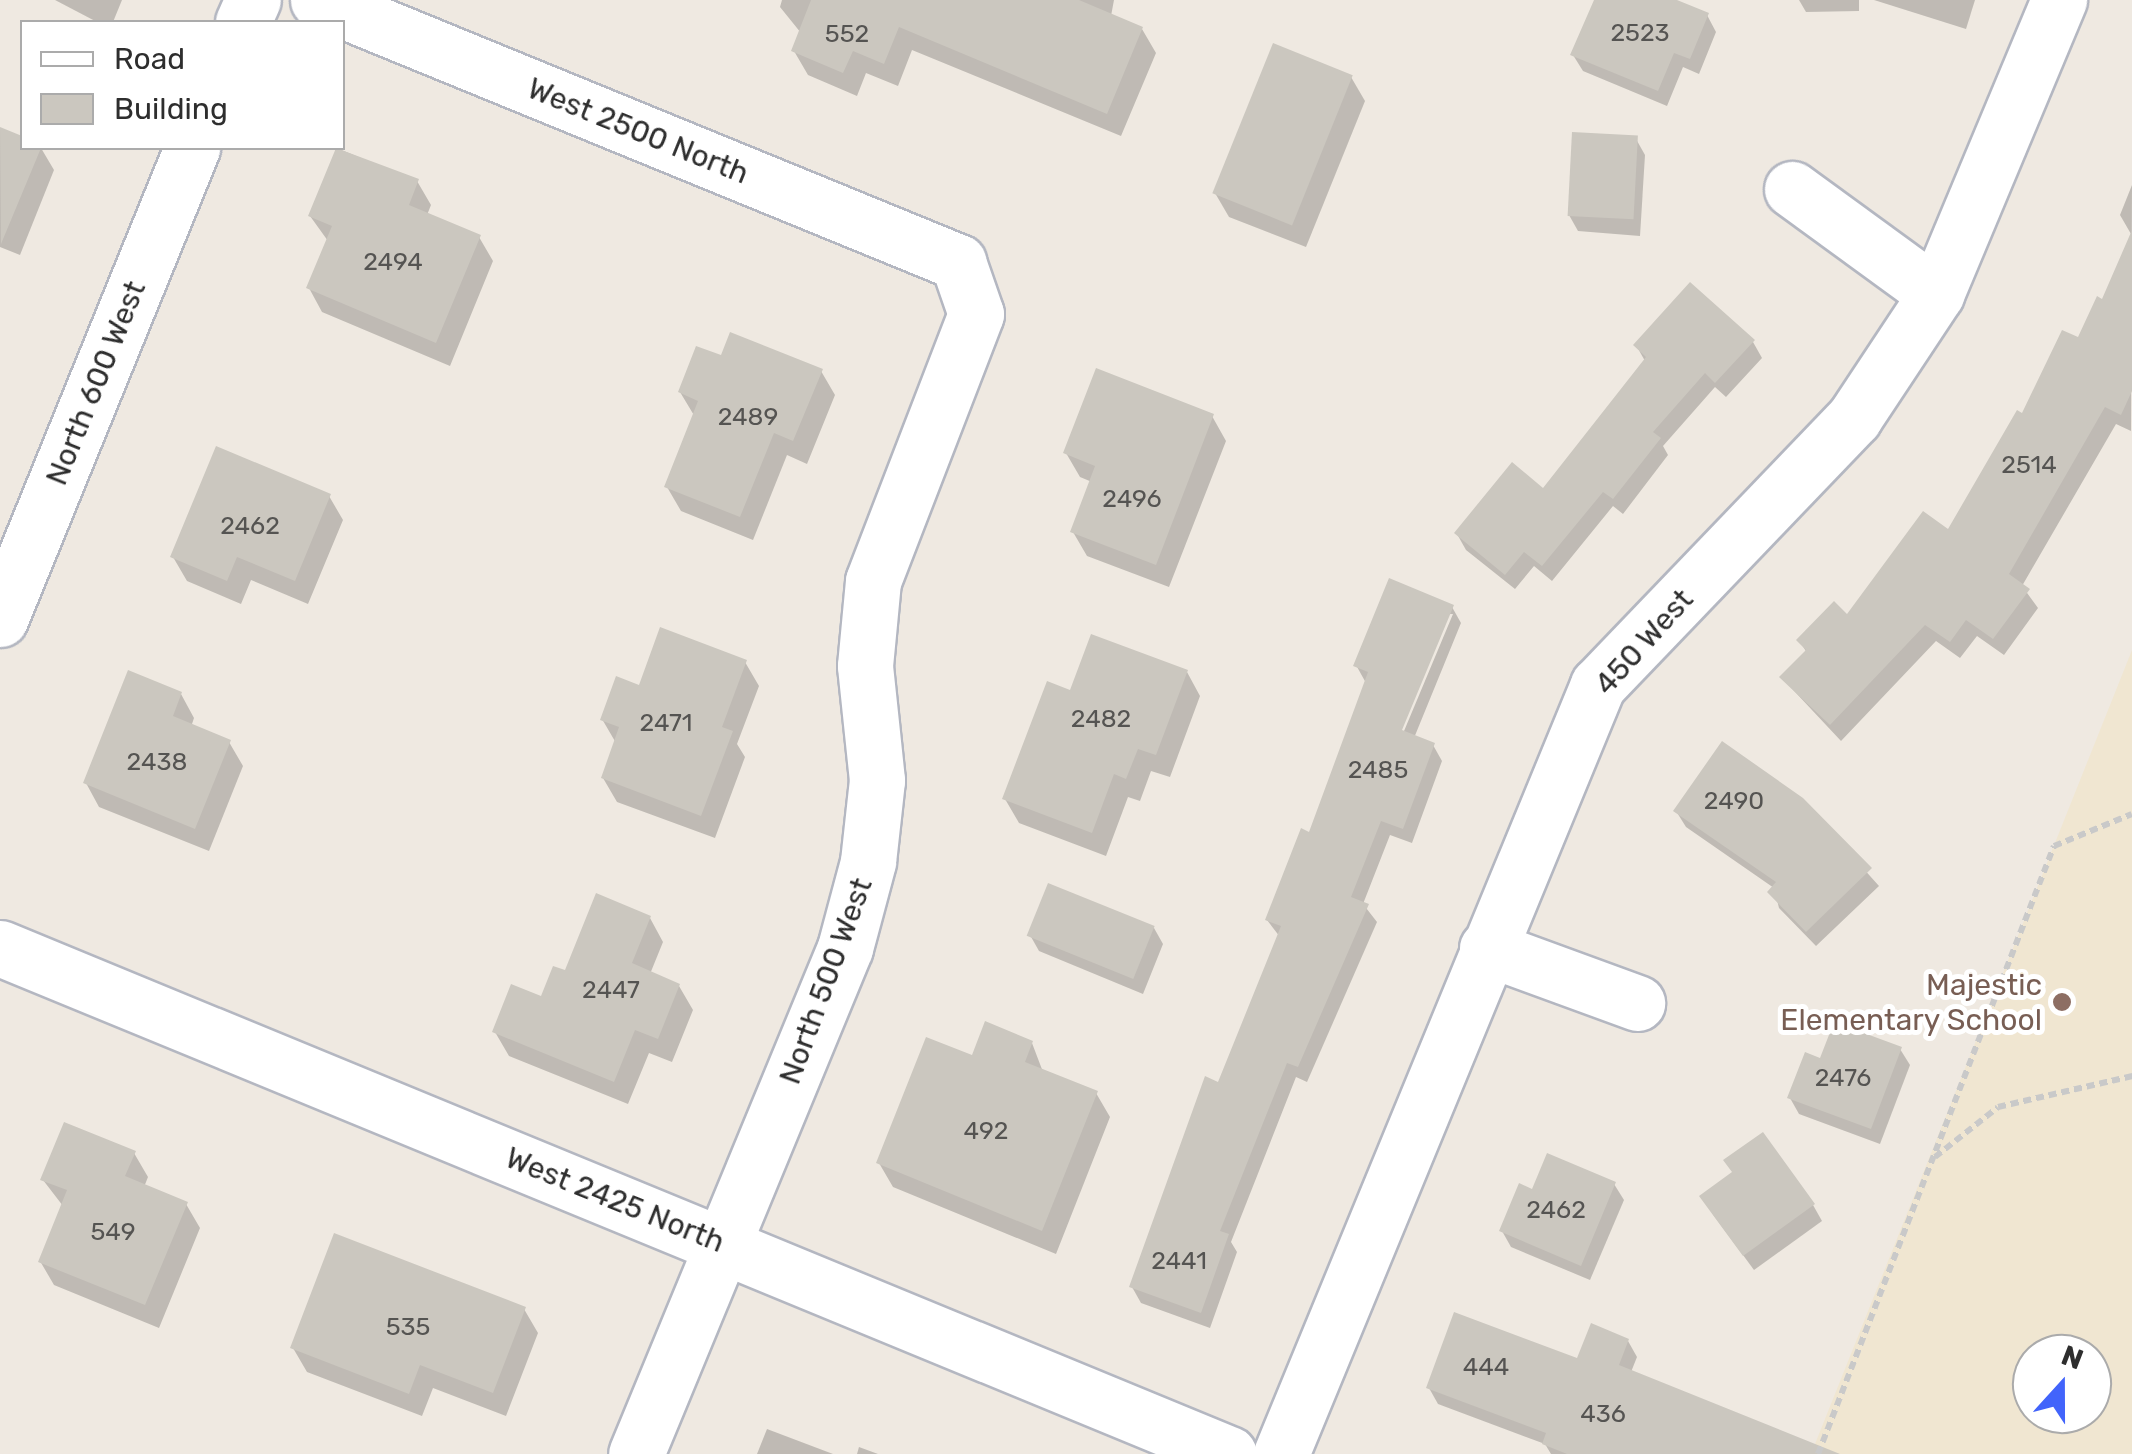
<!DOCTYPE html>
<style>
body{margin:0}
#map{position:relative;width:2132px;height:1454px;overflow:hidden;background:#efe9e1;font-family:Rubik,sans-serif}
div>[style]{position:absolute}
.education>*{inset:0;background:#f0e6d1}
.shadow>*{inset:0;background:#0003}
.building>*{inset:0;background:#cbc7bf;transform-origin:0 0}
.path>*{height:6px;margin-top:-3px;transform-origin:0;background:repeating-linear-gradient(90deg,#c9c9c9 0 8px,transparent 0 13px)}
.roads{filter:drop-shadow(2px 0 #b4b7c1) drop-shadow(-2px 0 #b4b7c1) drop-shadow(0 2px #b4b7c1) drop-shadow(0 -2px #b4b7c1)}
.minor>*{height:55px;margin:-27.5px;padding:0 27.5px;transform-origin:27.5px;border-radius:27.5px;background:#fff}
.dots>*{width:28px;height:28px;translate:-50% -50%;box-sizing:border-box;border:5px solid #fff;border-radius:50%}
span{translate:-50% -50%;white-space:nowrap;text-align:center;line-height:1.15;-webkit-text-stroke:10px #fff;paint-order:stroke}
.number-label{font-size:25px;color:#555452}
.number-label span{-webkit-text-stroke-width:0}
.street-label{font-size:30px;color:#2e2e2e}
.education-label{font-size:30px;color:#785e54}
.right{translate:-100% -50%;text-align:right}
.legend{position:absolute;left:20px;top:20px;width:325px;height:130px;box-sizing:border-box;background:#fff;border:2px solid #ababab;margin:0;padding:12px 18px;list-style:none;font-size:30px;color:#2e2e2e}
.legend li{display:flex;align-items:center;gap:20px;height:50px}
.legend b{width:50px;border:2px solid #ababab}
.north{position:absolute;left:2012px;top:1334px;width:100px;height:100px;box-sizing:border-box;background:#fff;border:2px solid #ababab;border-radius:50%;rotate:21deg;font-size:28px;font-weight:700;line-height:40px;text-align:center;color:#2e2e2e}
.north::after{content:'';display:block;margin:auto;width:35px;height:45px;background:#4264fb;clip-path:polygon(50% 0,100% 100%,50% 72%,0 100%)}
</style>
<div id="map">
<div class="education">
<div style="clip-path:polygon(evenodd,2132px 650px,2132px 1454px,1811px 1454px,2132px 650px,2032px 1354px,2092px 1354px,2092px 1414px,2032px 1414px,2032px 1354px)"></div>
</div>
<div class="shadow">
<div style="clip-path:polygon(55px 0,122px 0,113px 22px,97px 22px)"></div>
<div style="clip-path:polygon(782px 0,1114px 0,1111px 16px,1142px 29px,1156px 53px,1121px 136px,912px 50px,898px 86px,866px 73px,857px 96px,808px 75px,794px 51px,801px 33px,780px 7px)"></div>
<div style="clip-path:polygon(1596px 0,1670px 0,1707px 15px,1716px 32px,1699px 74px,1683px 67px,1667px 106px,1583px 71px,1573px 55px)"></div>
<div style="clip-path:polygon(1799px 0,1859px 0,1859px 11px,1806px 12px)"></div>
<div style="clip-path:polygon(1874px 0,1975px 0,1966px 29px)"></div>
<div style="clip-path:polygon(1351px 77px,1365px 101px,1306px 247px,1229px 217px,1215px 193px)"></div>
<div style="clip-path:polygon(0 129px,22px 139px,22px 148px,41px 148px,54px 170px,20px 255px,0 247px)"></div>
<div style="clip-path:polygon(1636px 139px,1645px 155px,1640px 236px,1578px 231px,1569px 215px)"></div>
<div style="clip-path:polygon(339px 149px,417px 181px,431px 205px,427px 215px,479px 237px,493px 261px,450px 366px,322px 312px,309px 288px,328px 241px,310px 216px)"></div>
<div style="clip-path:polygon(2132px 185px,2131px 431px,2116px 424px,2022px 586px,2038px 608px,2004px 655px,1977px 636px,1960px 658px,1936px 641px,1841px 741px,1782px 678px,1807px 653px,1799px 640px,1848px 618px,1949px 533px,2104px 302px,2131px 234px,2120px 215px)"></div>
<div style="clip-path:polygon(1753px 342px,1762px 358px,1726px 397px,1715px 387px,1663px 446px,1668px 455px,1623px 514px,1613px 506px,1552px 581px,1534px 566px,1515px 589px,1466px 550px,1457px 534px,1543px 491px,1645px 361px,1636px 345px)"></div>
<div style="clip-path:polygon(821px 371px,835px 395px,807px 464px,787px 455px,753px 540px,681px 511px,667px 487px,695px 417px,680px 392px)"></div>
<div style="clip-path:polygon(1212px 416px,1226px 441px,1169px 587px,1087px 556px,1073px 532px,1092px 482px,1080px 477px,1066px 453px)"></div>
<div style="clip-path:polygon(329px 496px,343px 520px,308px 604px,251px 580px,241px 604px,187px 581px,173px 557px)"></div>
<div style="clip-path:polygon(evenodd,1452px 607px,1461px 623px,1414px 738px,1433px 745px,1442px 761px,1412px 843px,1390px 835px,1363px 904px,1377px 922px,1307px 1082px,1296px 1077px,1231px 1242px,1237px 1252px,1210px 1328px,1141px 1303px,1132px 1287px,1280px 937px,1267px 920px,1310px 835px,1366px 683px,1356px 665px,1452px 607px,1447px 614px,1453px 614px,1399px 743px,1395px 741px,1447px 614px)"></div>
<div style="clip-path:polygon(745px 662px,759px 686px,737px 744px,745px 757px,715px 838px,617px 802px,603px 778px,616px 743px,602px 719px,640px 688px)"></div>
<div style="clip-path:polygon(1187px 672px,1200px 696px,1170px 777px,1151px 771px,1140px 801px,1128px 797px,1106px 856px,1019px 823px,1005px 799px,1072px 693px)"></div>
<div style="clip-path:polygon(181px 694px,194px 718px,191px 727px,229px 742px,243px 766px,209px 851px,99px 807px,86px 783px)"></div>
<div style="clip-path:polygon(1802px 800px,1879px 886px,1816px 946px,1779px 908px,1774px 888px,1686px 827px,1676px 811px)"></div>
<div style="clip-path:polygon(650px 918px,663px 942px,650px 974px,679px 986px,693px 1010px,672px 1062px,649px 1053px,628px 1104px,509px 1056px,495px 1032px)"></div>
<div style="clip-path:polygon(1154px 928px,1163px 944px,1143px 994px,1039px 951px,1030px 935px)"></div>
<div style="clip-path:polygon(1032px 1043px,1043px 1072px,1096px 1093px,1110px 1117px,1056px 1254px,893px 1187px,879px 1163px,973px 1058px)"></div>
<div style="clip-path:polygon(1900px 1049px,1910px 1065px,1880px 1144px,1799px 1114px,1790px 1098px,1821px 1061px)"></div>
<div style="clip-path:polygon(134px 1153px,148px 1177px,144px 1187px,186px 1204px,200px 1228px,159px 1328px,54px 1285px,40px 1261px,63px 1206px,43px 1180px)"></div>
<div style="clip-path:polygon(1614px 1184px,1624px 1200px,1590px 1280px,1511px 1247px,1502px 1231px)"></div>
<div style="clip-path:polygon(1813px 1205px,1822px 1221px,1754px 1270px,1712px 1213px)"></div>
<div style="clip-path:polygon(524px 1309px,538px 1333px,506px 1416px,433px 1388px,422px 1416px,307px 1372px,293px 1348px)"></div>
<div style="clip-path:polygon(1628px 1341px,1637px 1357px,1631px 1372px,1785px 1454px,1551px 1454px,1545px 1444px,1438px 1404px,1429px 1388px,1578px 1361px)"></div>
<div style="clip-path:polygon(767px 1429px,833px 1454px,757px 1454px)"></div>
<div style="clip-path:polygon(859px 1447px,878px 1454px,857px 1454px)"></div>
</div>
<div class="building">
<div style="clip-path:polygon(811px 0,1079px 0,1143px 27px,1107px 114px,899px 27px,884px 64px,853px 51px,843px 73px,791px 51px)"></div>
<div style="clip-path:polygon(1594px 0,1677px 0,1709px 13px,1690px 59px,1674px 53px,1658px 91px,1570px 55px)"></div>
<div style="left:1273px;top:43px;width:86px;height:162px;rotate:22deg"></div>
<div style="clip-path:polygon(0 127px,22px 136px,22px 148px,41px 148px,1px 244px)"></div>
<div style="left:1572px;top:132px;width:66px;height:84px;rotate:3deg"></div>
<div style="clip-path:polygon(336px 148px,419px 179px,409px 205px,481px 235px,436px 343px,306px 288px,332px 226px,308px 216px)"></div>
<div style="clip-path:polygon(2132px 230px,2132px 391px,2121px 415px,2105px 407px,2009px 574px,2030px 589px,1993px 639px,1966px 620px,1950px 642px,1925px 625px,1830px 725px,1779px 677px,1806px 650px,1796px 640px,1834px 601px,1847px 614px,1923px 511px,1948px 529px,2017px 410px,2022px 413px,2062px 330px,2078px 337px,2097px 296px,2102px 299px)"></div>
<div style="clip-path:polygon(1690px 282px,1755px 340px,1715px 383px,1705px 373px,1653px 432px,1661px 438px,1613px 499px,1603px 492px,1542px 566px,1524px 552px,1505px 575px,1454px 533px,1512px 462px,1543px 488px,1646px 357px,1633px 345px)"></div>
<div style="clip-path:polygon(730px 332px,823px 369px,793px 441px,774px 433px,740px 517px,664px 487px,698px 401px,678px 392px,696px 346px,721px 355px)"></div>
<div style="clip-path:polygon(1096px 368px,1214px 414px,1156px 565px,1070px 532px,1095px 466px,1063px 453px)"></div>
<div style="clip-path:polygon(216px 446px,331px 494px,295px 581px,237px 557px,227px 581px,170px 557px)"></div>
<div style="clip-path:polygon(1389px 578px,1454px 605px,1402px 730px,1435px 743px,1403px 829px,1381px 821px,1351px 897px,1369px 904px,1298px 1067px,1287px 1063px,1220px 1231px,1229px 1234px,1201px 1313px,1129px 1287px,1205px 1076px,1218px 1082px,1281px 926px,1265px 920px,1301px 828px,1309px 832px,1368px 672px,1353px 666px)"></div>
<div style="clip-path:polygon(660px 627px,747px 660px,722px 727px,733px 731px,701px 816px,601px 778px,619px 727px,600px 720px,616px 676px,639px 685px)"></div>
<div style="clip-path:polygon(1091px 634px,1188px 670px,1156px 755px,1138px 749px,1126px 779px,1114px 774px,1092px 833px,1002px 799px,1047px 681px,1070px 690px)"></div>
<div style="clip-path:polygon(128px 670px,182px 692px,173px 716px,231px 740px,195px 829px,83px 783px)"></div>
<div style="clip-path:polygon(1722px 741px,1803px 798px,1872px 868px,1806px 932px,1767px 892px,1776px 882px,1673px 811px)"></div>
<div style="left:1048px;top:883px;width:115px;height:57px;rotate:22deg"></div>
<div style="clip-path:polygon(596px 893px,651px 916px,632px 963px,680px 984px,658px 1039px,635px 1030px,614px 1082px,492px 1032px,511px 984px,541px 996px,553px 966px,565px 970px)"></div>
<div style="clip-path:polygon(985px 1021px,1033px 1041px,1025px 1062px,1098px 1091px,1042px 1231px,876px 1163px,926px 1037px,972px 1055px)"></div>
<div style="clip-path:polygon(1834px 1022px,1902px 1047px,1871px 1129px,1787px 1098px,1805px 1052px,1820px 1058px)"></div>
<div style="clip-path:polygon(64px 1122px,136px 1151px,125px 1176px,188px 1202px,145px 1305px,38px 1262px,67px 1190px,40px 1180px)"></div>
<div style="clip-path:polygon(1763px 1132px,1815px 1204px,1743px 1256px,1699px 1196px,1732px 1172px,1723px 1160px)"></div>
<div style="clip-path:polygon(1547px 1153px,1616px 1182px,1581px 1266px,1499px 1231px,1519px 1183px,1532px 1189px)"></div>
<div style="clip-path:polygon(334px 1233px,526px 1307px,493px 1393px,420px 1365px,409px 1394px,290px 1348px)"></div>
<div style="clip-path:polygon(1454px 1312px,1577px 1358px,1591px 1323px,1629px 1339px,1619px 1365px,1840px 1454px,1567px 1454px,1542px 1444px,1546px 1433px,1426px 1388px)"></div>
</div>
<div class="path">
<div style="left:1935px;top:1157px;width:80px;rotate:-38.4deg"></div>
<div style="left:1998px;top:1107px;width:138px;rotate:-13deg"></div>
<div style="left:1818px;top:1454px;width:652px;rotate:-68.79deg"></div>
<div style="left:2054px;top:846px;width:84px;rotate:-22.3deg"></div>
</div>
<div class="roads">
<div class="minor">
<div style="left:318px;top:0;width:692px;rotate:22.26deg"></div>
<div style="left:958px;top:262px;width:55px;rotate:70.9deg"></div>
<div style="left:976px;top:314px;width:286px;rotate:111.1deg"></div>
<div style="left:873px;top:581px;width:85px;rotate:95.4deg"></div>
<div style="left:865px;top:666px;width:115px;rotate:84deg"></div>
<div style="left:877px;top:780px;width:82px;rotate:96.3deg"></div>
<div style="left:868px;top:862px;width:89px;rotate:105deg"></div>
<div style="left:845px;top:948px;width:547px;rotate:112.44deg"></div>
<div style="left:243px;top:22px;width:24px;rotate:-66deg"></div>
<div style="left:1792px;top:189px;width:178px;rotate:36.1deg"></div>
<div style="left:0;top:619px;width:509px;rotate:-67.82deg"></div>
<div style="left:0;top:948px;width:1329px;rotate:22.38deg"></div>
<div style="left:1487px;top:948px;width:160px;rotate:20.1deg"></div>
<div style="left:1281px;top:1454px;width:832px;rotate:-67.6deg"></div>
<div style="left:1598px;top:685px;width:370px;rotate:-46.2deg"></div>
<div style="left:1854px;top:418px;width:149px;rotate:-56.5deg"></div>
<div style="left:1936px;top:294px;width:319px;rotate:-67.3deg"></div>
</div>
</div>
<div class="dots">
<div style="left:2062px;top:1002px;background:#8d6e63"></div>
</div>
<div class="number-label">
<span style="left:1640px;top:33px">2523</span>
<span style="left:847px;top:34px">552</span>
<span style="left:393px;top:262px">2494</span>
<span style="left:748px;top:417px">2489</span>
<span style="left:2029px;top:465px">2514</span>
<span style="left:1132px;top:499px">2496</span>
<span style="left:250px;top:526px">2462</span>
<span style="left:1101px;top:719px">2482</span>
<span style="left:666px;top:723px">2471</span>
<span style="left:157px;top:762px">2438</span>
<span style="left:1378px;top:770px">2485</span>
<span style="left:1734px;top:801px">2490</span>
<span style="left:611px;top:990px">2447</span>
<span style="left:1843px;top:1078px">2476</span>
<span style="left:986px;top:1131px">492</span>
<span style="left:1556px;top:1210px">2462</span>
<span style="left:113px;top:1232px">549</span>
<span style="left:1179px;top:1261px">2441</span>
<span style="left:408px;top:1327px">535</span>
<span style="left:1486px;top:1367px">444</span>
<span style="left:1603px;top:1414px">436</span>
</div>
<div class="street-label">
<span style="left:638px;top:131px;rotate:22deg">West 2500 North</span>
<span style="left:96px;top:383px;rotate:-68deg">North 600 West</span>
<span style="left:1644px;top:642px;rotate:-48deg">450 West</span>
<span style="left:826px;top:981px;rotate:-70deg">North 500 West</span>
<span style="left:615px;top:1200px;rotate:22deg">West 2425 North</span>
</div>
<div class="education-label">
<span class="right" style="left:2042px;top:1002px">Majestic<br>Elementary School</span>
</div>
<ul class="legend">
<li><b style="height:12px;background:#fff"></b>Road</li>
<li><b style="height:28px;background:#cbc7bf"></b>Building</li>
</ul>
<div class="north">N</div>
</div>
